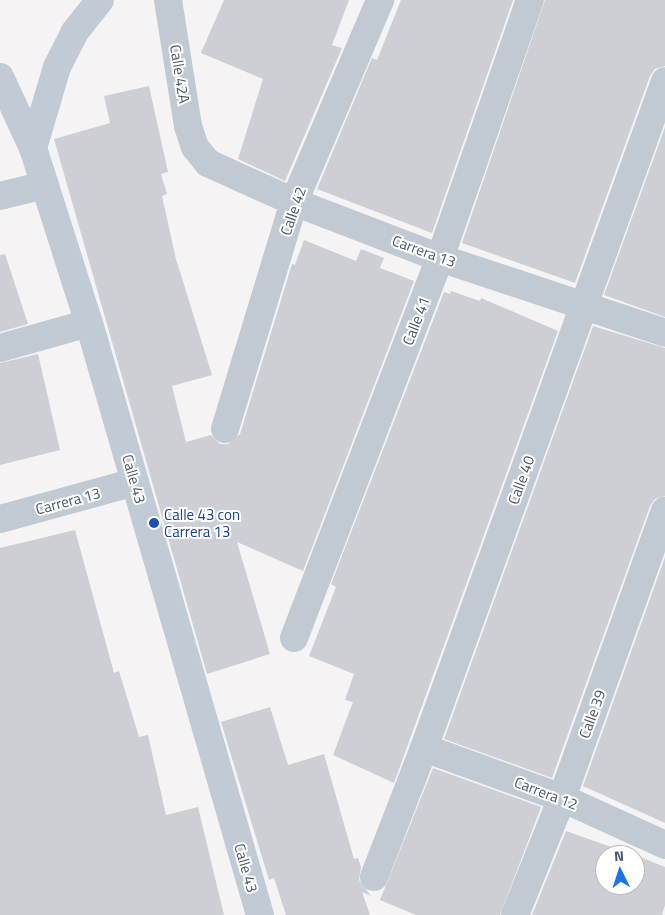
<!DOCTYPE html>
<style>
body{margin:0}
#map{position:relative;width:665px;height:915px;overflow:hidden;background:#f5f3f3;font-family:"Titillium Web",sans-serif}
div>[style]{position:absolute}
.building>*{inset:0;background:#cdcfd5}
.street>*{height:28px;margin:-14px;padding:0 14px;transform-origin:14px;border-radius:14px;background:#c1cad2}
.secondary>*{height:28px;margin:-14px;padding:0 14px;transform-origin:14px;border-radius:14px;background:#c1cbd6}
.dots>*{width:14px;height:14px;translate:-50% -50%;box-sizing:border-box;border:2px solid #fff;border-radius:50%}
span{translate:-50% -50%;white-space:nowrap;text-align:center;line-height:1.15;-webkit-text-stroke:4px #fff;paint-order:stroke}
.street-label{font-size:15px;color:#4a5661}
.transit-label{font-size:15px;color:#164399}
.left{translate:0 -50%;text-align:left}
.north{position:absolute;left:595px;top:845px;width:50px;height:50px;box-sizing:border-box;background:#fff;border:1px solid #b7bbc0;border-radius:50%;rotate:356deg;font-size:14px;font-weight:700;line-height:20px;text-align:center;color:#4a5661}
.north::after{content:'';display:block;margin:auto;width:18px;height:22px;background:#1a73e8;clip-path:polygon(50% 0,100% 100%,50% 72%,0 100%)}
</style>
<div id="map">
<div class="building">
<div style="clip-path:polygon(224px 0,349px 0,332px 45px,342px 48px,285px 181px,238px 159px,263px 79px,201px 53px)"></div>
<div style="clip-path:polygon(401px 0,513px 0,432px 233px,317px 189px,372px 58px,377px 60px)"></div>
<div style="clip-path:polygon(545px 0,665px 0,665px 66px,655px 69px,650px 76px,575px 283px,462px 243px)"></div>
<div style="clip-path:polygon(149px 86px,168px 172px,161px 174px,167px 194px,162px 196px,176px 259px,212px 375px,172px 386px,186px 442px,211px 435px,220px 444px,228px 444px,240px 434px,292px 264px,295px 265px,304px 240px,356px 261px,361px 249px,384px 258px,380px 268px,414px 281px,303px 571px,237px 542px,270px 654px,207px 674px,54px 139px,110px 123px,104px 96px)"></div>
<div style="clip-path:polygon(665px 127px,665px 317px,604px 295px)"></div>
<div style="clip-path:polygon(5px 254px,28px 324px,0 332px,0 255px)"></div>
<div style="clip-path:polygon(451px 291px,480px 301px,481px 298px,558px 331px,394px 783px,333px 755px,353px 702px,345px 700px,354px 674px,309px 656px,336px 587px,331px 584px,444px 292px,450px 294px)"></div>
<div style="clip-path:polygon(593px 326px,665px 348px,665px 496px,655px 499px,650px 506px,552px 778px,444px 739px)"></div>
<div style="clip-path:polygon(38px 354px,60px 450px,0 465px,0 363px)"></div>
<div style="clip-path:polygon(75px 530px,114px 673px,119px 671px,139px 737px,148px 735px,166px 815px,198px 807px,224px 915px,0 915px,0 548px)"></div>
<div style="clip-path:polygon(665px 557px,665px 823px,583px 786px)"></div>
<div style="clip-path:polygon(270px 707px,288px 765px,324px 754px,354px 859px,358px 858px,361px 867px,359px 880px,371px 896px,362px 892px,370px 915px,286px 915px,274px 878px,269px 880px,221px 722px)"></div>
<div style="clip-path:polygon(433px 768px,541px 807px,500px 915px,416px 915px,380px 900px)"></div>
<div style="clip-path:polygon(566px 831px,634px 855px,605px 855px,605px 885px,635px 885px,635px 855px,665px 867px,665px 905px,662px 915px,532px 915px)"></div>
</div>
<div class="street">
<div style="left:168px;top:0;width:128px;rotate:81deg"></div>
<div style="left:188px;top:126px;width:22px;rotate:72deg"></div>
<div style="left:195px;top:147px;width:21px;rotate:51deg"></div>
<div style="left:208px;top:163px;width:94px;rotate:24.4deg"></div>
<div style="left:294px;top:202px;width:156px;rotate:21deg"></div>
<div style="left:440px;top:258px;width:237px;rotate:18.4deg"></div>
<div style="left:0;top:196px;width:46px;rotate:-13.7deg"></div>
<div style="left:0;top:348px;width:92px;rotate:-15.7deg"></div>
<div style="left:225px;top:429px;width:237px;rotate:-73.1deg"></div>
<div style="left:294px;top:202px;width:220px;rotate:-66.9deg"></div>
<div style="left:0;top:519px;width:140px;rotate:-15.3deg"></div>
<div style="left:294px;top:638px;width:407px;rotate:-69deg"></div>
<div style="left:440px;top:258px;width:273px;rotate:-70.8deg"></div>
<div style="left:424px;top:748px;width:147px;rotate:19.9deg"></div>
<div style="left:562px;top:798px;width:113px;rotate:24.5deg"></div>
<div style="left:374px;top:877px;width:138px;rotate:-68.8deg"></div>
<div style="left:424px;top:748px;width:709px;rotate:-70.13deg"></div>
<div style="left:515px;top:915px;width:126px;rotate:-68.1deg"></div>
<div style="left:562px;top:798px;width:305px;rotate:-70.3deg"></div>
</div>
<div class="secondary">
<div style="left:0;top:77px;width:78px;rotate:65.1deg"></div>
<div style="left:33px;top:148px;width:184px;rotate:72.3deg"></div>
<div style="left:89px;top:323px;width:616px;rotate:73.89deg"></div>
<div style="left:33px;top:148px;width:84px;rotate:-73.5deg"></div>
<div style="left:57px;top:67px;width:38px;rotate:-63deg"></div>
<div style="left:74px;top:33px;width:42px;rotate:-51.8deg"></div>
</div>
<div class="dots">
<div style="left:154px;top:523px;background:#1a4fb4"></div>
</div>
<div class="street-label">
<span style="left:180px;top:74px;rotate:81deg">Calle 42A</span>
<span style="left:293px;top:211px;rotate:-71deg">Calle 42</span>
<span style="left:424px;top:251px;rotate:20deg">Carrera 13</span>
<span style="left:416px;top:321px;rotate:-69deg">Calle 41</span>
<span style="left:134px;top:479px;rotate:74deg">Calle 43</span>
<span style="left:521px;top:480px;rotate:-70deg">Calle 40</span>
<span style="left:68px;top:501px;rotate:-15deg">Carrera 13</span>
<span style="left:592px;top:714px;rotate:-70deg">Calle 39</span>
<span style="left:546px;top:793px;rotate:21deg">Carrera 12</span>
<span style="left:246px;top:868px;rotate:74deg">Calle 43</span>
</div>
<div class="transit-label">
<span class="left" style="left:164px;top:523px">Calle 43 con<br>Carrera 13</span>
</div>
<div class="north">N</div>
</div>
